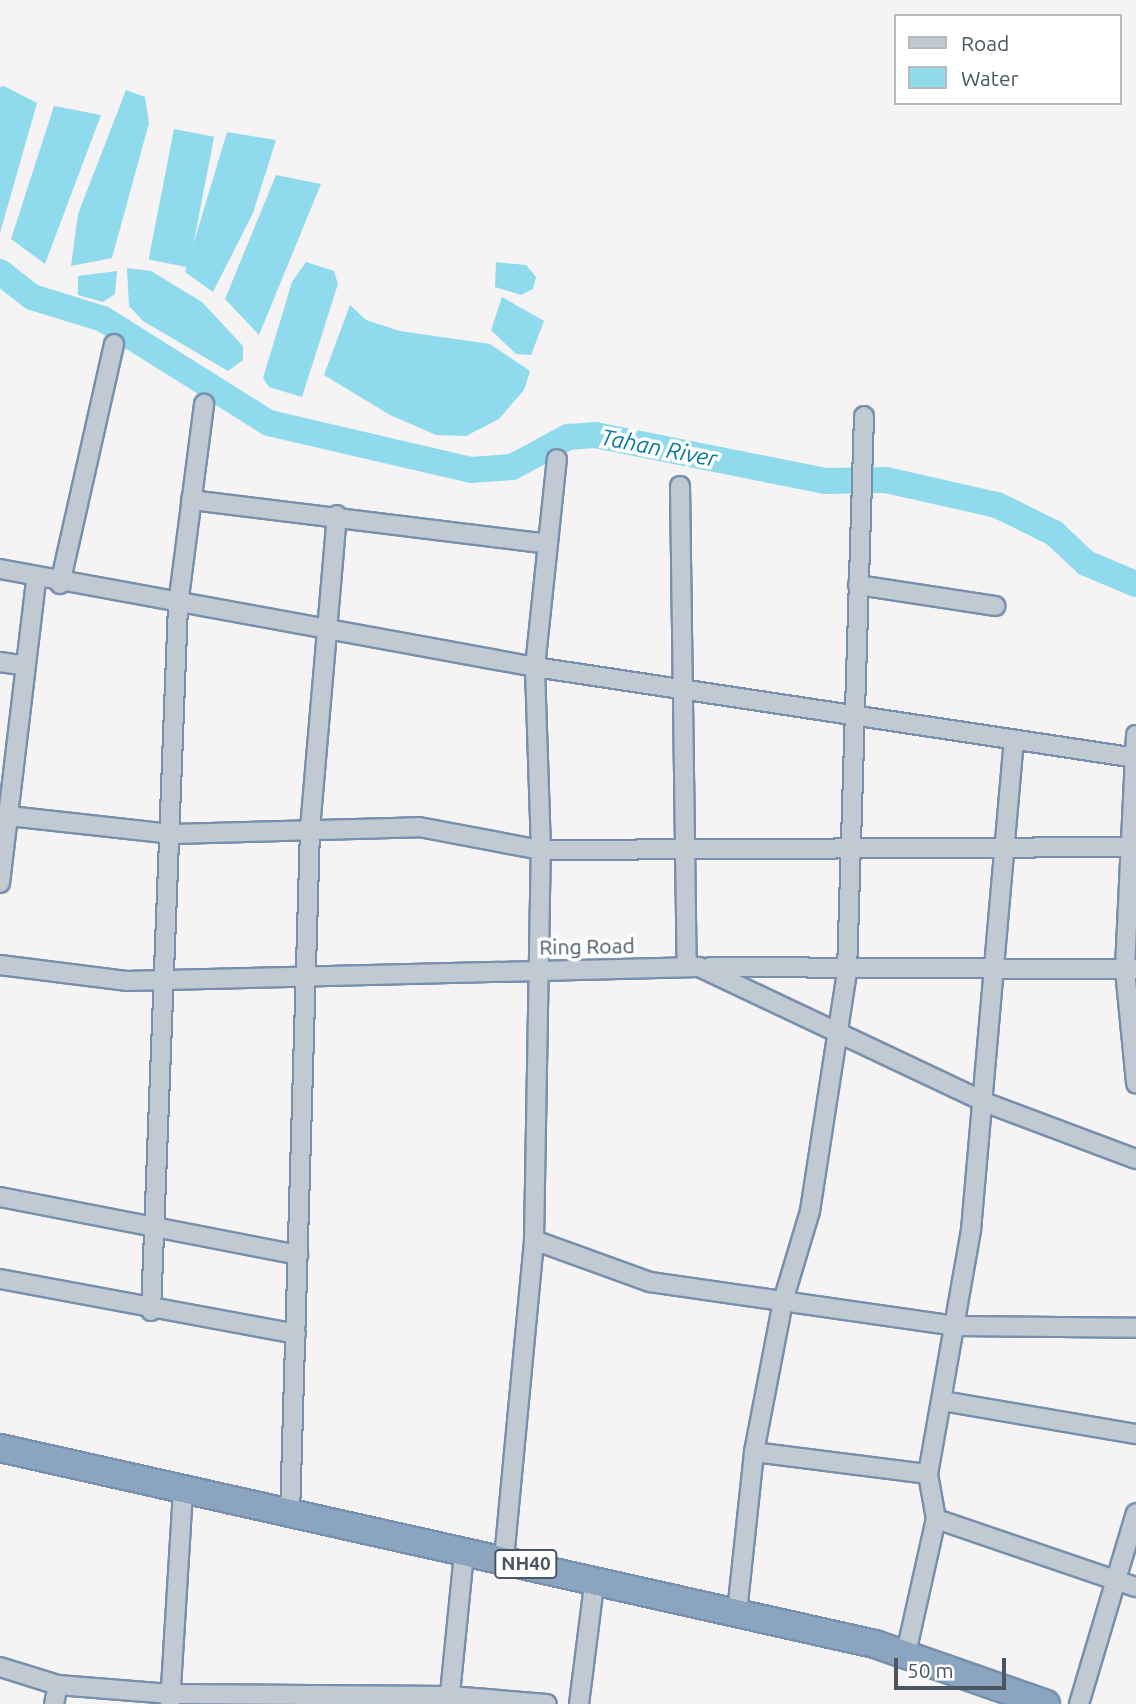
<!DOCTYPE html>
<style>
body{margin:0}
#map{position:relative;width:1136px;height:1704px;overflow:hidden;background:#f5f3f3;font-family:Ubuntu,sans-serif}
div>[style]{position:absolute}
.water>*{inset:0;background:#90daee;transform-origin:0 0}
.river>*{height:26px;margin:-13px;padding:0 13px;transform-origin:13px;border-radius:13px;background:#90daee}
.roads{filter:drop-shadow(2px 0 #7690ad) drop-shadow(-2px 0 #7690ad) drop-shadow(0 2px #7690ad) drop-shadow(0 -2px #7690ad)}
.minor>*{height:18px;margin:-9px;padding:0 9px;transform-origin:9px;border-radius:9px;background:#c1cad2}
.highway>*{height:26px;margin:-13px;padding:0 13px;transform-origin:13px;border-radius:13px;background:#8ba5c1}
span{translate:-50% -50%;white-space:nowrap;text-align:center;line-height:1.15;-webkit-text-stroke:7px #fff;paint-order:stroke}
.shield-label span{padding:2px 5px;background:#fff;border:2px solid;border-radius:5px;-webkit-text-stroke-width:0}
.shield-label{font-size:19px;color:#4a5661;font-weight:700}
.street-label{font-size:21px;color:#4a5661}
.water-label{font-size:23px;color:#0c7c9b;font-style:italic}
.legend{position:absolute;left:894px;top:14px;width:228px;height:91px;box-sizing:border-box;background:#fff;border:2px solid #b7bbc0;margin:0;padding:9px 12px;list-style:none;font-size:21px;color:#4a5661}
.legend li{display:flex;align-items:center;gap:14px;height:35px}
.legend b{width:35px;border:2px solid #b7bbc0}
.scale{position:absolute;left:894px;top:1658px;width:112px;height:32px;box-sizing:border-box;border:4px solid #4a5661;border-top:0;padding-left:9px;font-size:21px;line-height:24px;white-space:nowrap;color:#4a5661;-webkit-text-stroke:5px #fff;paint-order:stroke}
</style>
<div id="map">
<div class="water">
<div style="clip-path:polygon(4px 86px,37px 103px,0 233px,0 87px)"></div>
<div style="clip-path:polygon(126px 90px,145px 97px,149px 123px,112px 258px,71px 266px,78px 214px)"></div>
<div style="clip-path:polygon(54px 106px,101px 115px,45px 264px,11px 239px)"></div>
<div style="left:174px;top:129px;width:41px;height:133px;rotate:11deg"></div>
<div style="clip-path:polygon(227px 132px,276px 140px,253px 213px,213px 292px,185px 272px)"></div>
<div style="clip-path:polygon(276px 175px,321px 184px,259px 335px,225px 299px)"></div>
<div style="clip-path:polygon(306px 262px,334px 271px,338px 284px,302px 397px,269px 387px,263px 378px,292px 282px)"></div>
<div style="clip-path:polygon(496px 262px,526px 265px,536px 277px,533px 289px,521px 295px,495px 287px)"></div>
<div style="clip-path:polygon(127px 268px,151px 271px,202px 302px,243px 346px,243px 360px,228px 371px,143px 321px,129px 306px)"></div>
<div style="clip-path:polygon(117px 271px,115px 294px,103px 302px,78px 295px,78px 276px)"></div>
<div style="clip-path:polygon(502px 297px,544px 321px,531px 355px,516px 354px,491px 330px)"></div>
<div style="clip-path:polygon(350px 305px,366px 320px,400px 331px,490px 344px,530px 371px,524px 390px,499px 419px,466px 436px,436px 435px,390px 415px,324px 375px)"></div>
</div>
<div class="river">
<div style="left:0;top:272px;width:41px;rotate:38deg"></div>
<div style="left:32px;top:297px;width:74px;rotate:17.2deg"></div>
<div style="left:103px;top:319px;width:196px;rotate:32.1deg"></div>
<div style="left:269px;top:423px;width:207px;rotate:13.1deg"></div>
<div style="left:471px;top:470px;width:41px;rotate:-4.2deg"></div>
<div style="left:512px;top:467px;width:64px;rotate:-28.2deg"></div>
<div style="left:568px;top:437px;width:27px;rotate:-4deg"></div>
<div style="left:595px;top:435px;width:235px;rotate:11.3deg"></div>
<div style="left:825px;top:481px;width:61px;rotate:-0.9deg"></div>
<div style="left:886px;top:480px;width:114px;rotate:12.7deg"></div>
<div style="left:997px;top:505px;width:64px;rotate:26.2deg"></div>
<div style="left:1054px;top:533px;width:44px;rotate:43.2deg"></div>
<div style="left:1086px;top:563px;width:54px;rotate:22.8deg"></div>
</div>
<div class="roads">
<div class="minor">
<div style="left:680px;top:486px;width:481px;rotate:89.2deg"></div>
<div style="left:191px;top:500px;width:359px;rotate:7deg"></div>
<div style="left:0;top:569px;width:544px;rotate:10.38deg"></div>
<div style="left:535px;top:667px;width:608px;rotate:8.61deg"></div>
<div style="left:60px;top:584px;width:246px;rotate:-77.3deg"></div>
<div style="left:858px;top:585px;width:139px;rotate:8.7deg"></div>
<div style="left:0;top:662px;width:22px;rotate:8deg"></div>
<div style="left:1136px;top:735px;width:235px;rotate:92.7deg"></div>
<div style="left:1125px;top:970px;width:114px;rotate:84.4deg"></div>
<div style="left:0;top:815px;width:174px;rotate:6.3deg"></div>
<div style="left:173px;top:834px;width:246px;rotate:-1.6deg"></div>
<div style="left:419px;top:827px;width:124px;rotate:10.7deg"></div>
<div style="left:541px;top:850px;width:589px;rotate:-0.29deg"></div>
<div style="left:0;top:883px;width:305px;rotate:-83.2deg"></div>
<div style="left:0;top:965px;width:127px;rotate:7.2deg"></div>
<div style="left:126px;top:981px;width:573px;rotate:-1.4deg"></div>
<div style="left:699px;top:967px;width:315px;rotate:25.3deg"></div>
<div style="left:984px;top:1102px;width:162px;rotate:20.6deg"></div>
<div style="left:710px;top:967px;width:426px;rotate:0.3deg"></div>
<div style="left:0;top:1197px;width:304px;rotate:11deg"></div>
<div style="left:534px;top:1240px;width:123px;rotate:19.9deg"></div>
<div style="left:650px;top:1282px;width:310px;rotate:8.2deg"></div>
<div style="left:957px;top:1326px;width:179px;rotate:0.6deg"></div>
<div style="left:0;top:1279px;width:301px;rotate:10.5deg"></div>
<div style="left:151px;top:1311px;width:707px;rotate:-87.81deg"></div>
<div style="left:178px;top:605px;width:203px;rotate:-82.6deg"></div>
<div style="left:942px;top:1401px;width:197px;rotate:9.7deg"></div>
<div style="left:754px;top:1452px;width:175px;rotate:7.2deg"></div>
<div style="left:290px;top:1515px;width:686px;rotate:-88.33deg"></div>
<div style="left:310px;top:829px;width:315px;rotate:-85.1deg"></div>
<div style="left:936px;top:1519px;width:211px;rotate:18.8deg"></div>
<div style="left:504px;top:1559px;width:320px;rotate:-84.6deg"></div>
<div style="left:534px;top:1240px;width:390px;rotate:-89deg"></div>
<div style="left:541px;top:850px;width:183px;rotate:-91.9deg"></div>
<div style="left:535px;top:667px;width:209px;rotate:-84deg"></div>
<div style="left:737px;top:1612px;width:161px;rotate:-83.9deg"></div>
<div style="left:754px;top:1452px;width:154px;rotate:-79.1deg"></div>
<div style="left:783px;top:1301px;width:94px;rotate:-73.3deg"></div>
<div style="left:810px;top:1211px;width:242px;rotate:-81.2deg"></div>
<div style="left:847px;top:972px;width:556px;rotate:-88.25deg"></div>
<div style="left:906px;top:1653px;width:137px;rotate:-77.4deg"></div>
<div style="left:936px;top:1519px;width:46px;rotate:-100.1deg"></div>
<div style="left:928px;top:1474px;width:248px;rotate:-80deg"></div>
<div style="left:971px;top:1230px;width:492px;rotate:-85deg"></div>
<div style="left:0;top:1667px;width:61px;rotate:17.2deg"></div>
<div style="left:58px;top:1685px;width:113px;rotate:4.6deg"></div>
<div style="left:171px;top:1694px;width:279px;rotate:0.4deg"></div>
<div style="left:450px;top:1696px;width:97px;rotate:4.7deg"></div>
<div style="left:54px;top:1704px;width:19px;rotate:-78deg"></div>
<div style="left:170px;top:1704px;width:213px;rotate:-86.5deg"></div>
<div style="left:449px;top:1704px;width:152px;rotate:-84.3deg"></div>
<div style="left:579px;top:1704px;width:127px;rotate:-82.8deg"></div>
<div style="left:1079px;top:1704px;width:199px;rotate:-73.4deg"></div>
</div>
<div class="highway">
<div style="left:0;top:1448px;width:897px;rotate:12.63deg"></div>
<div style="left:875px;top:1644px;width:181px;rotate:19.3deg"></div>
</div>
</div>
<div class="shield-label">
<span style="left:526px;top:1564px">NH40</span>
</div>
<div class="street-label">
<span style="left:587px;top:946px;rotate:-1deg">Ring Road</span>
</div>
<div class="water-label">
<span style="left:659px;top:448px;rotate:11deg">Tahan River</span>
</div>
<ul class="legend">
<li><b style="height:9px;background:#c1cad2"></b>Road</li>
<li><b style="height:19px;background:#90daee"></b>Water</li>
</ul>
<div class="scale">50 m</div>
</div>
